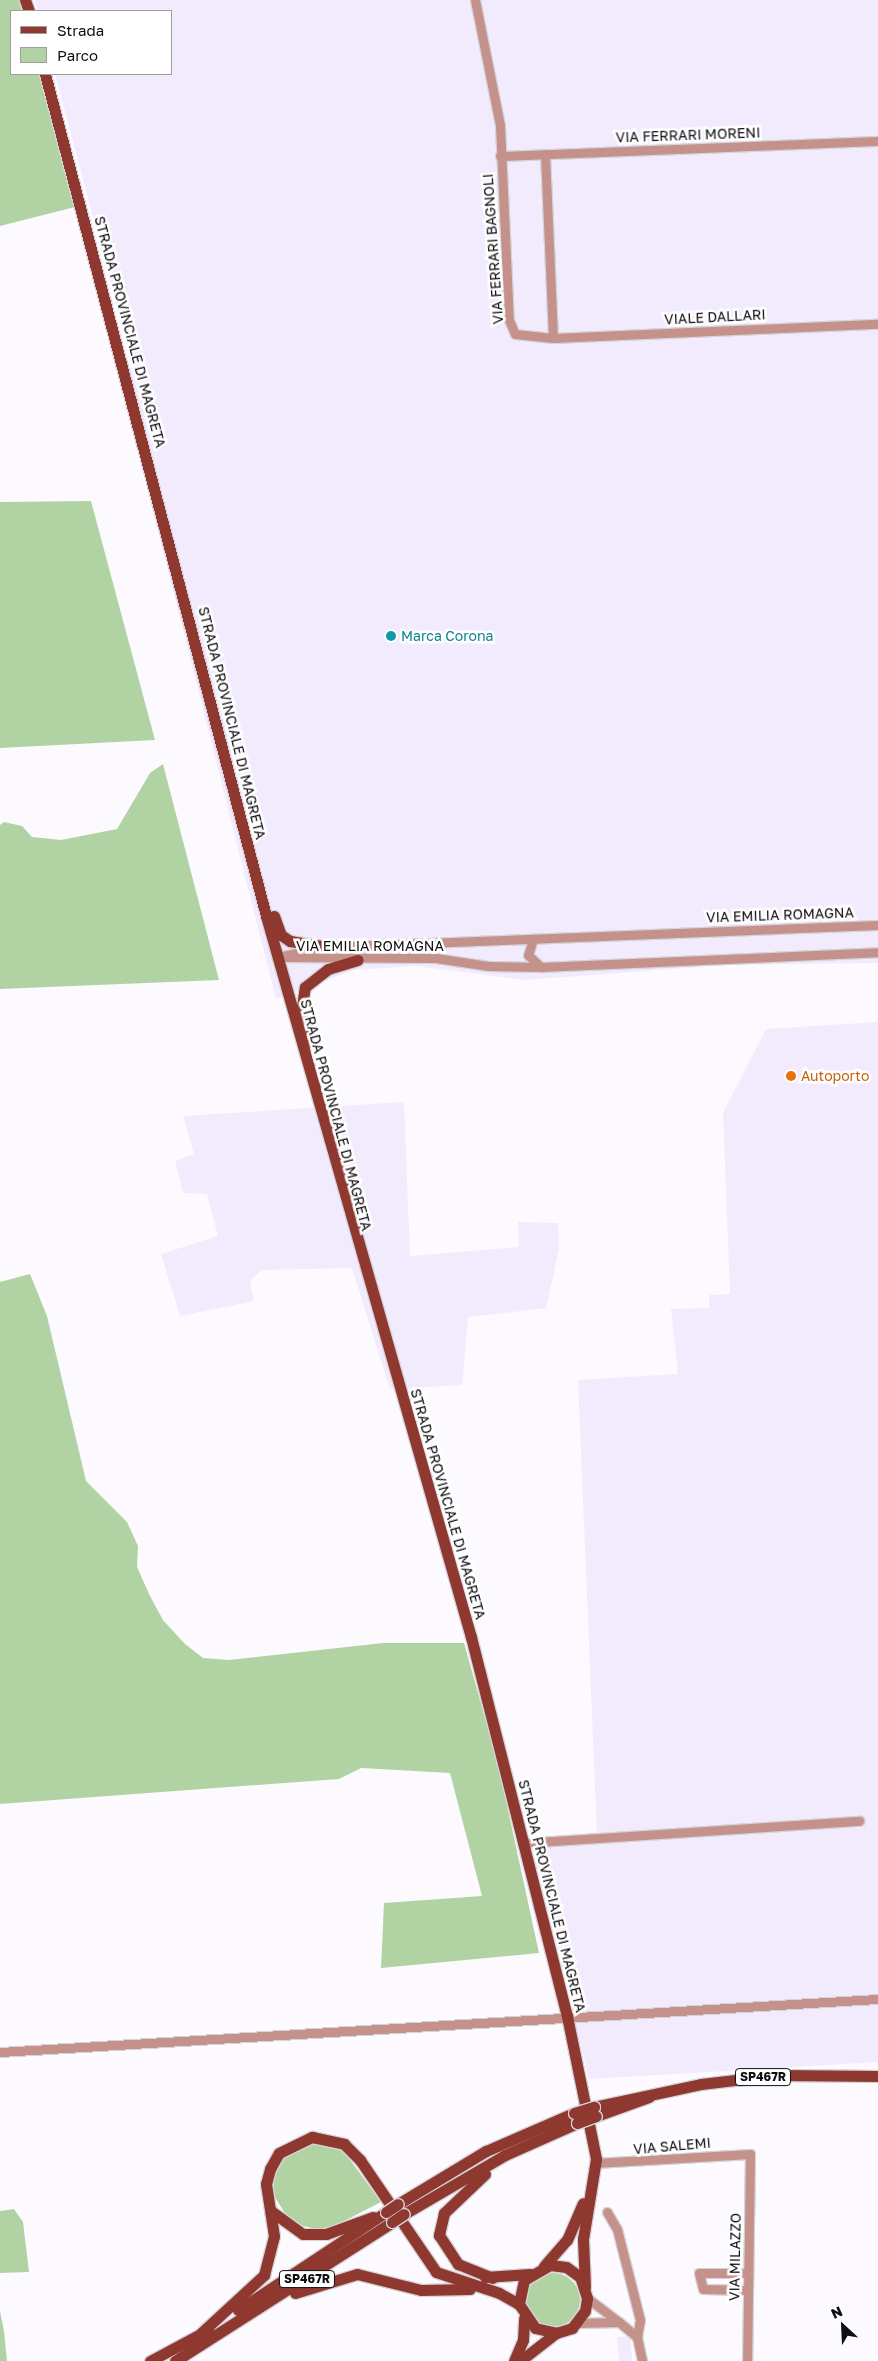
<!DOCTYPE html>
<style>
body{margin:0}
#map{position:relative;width:878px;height:2361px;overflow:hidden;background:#fcfaff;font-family:"Golos Text",sans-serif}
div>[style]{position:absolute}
.built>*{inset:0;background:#f2eafd;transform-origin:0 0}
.green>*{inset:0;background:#b1d3a4}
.round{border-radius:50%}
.roads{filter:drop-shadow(1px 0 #d6d4d9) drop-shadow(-1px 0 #d6d4d9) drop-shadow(0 1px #d6d4d9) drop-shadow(0 -1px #d6d4d9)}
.minor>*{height:9px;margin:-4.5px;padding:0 4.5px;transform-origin:4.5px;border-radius:4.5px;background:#c5928b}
.major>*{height:11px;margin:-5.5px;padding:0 5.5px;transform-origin:5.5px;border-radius:5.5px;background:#8e3830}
.bridges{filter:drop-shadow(1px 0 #d6d4d9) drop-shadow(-1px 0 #d6d4d9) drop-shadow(0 1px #d6d4d9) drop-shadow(0 -1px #d6d4d9)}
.major-bridge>*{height:11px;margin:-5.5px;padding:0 5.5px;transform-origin:5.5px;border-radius:5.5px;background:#8e3830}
.dots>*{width:14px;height:14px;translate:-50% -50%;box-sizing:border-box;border:2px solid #fff;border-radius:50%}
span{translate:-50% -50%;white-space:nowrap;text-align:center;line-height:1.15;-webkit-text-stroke:5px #fff;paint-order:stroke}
.shield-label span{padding:1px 4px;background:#fff;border:1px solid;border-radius:4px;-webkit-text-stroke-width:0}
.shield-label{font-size:12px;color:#0f0e11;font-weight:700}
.street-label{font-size:14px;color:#0f0e11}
.culture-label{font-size:14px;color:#0d838f}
.left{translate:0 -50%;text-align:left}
.food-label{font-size:14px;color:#c56008}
.legend{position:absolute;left:10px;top:10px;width:162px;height:65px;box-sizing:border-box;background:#fff;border:1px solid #9f9fa0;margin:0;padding:6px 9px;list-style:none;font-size:15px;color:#0f0e11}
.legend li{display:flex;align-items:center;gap:10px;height:25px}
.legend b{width:25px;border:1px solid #9f9fa0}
.north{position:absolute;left:818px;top:2301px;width:50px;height:50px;-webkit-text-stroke:4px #fff;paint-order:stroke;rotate:335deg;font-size:14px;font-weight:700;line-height:20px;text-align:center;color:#0f0e11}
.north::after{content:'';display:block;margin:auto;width:18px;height:22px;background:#0f0e11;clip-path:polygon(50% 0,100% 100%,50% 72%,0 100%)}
</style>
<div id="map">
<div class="built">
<div style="clip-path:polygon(35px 0,878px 0,878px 963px,727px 965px,524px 980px,417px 966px,354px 970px,276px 999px,117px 368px,133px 367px,55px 74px,171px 74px,171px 11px,38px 11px)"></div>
<div style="clip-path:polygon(878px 1022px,878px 2062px,589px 2079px,529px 1837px,597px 1833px,578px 1380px,678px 1374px,671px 1309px,709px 1308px,709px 1295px,730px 1294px,723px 1113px,766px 1029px)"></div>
<div style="clip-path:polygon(404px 1102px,410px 1256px,519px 1247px,518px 1222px,558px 1223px,559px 1249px,546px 1308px,468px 1317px,462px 1385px,390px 1389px,352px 1268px,262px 1270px,250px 1281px,254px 1301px,180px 1316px,161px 1254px,218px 1236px,207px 1194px,183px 1193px,175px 1161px,194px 1154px,183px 1116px)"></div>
<div style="left:630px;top:2336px;width:25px;height:13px;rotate:85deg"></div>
</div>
<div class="green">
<div style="clip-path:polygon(0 0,19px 0,22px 11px,11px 11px,11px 74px,39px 74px,75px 207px,0 226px)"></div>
<div style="clip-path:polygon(91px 501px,155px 740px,0 748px,0 502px)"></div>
<div style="clip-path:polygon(163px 764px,219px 980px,0 989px,0 825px,4px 822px,22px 826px,32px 837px,61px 840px,117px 829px,150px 773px)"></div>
<div style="clip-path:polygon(30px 1274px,47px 1316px,86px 1481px,127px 1522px,138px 1546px,137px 1567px,150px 1596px,163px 1620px,185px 1644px,203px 1658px,229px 1660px,383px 1643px,464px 1643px,498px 1764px,539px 1953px,381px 1968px,384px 1903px,482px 1896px,450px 1773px,361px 1768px,339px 1779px,0 1804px,0 1282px)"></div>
<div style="clip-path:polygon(310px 2143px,342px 2149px,381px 2202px,325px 2231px,291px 2223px,273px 2194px,274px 2176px,281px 2160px)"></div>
<div style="clip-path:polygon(14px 2209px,23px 2222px,29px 2272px,0 2273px,0 2211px)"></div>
<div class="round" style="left:526px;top:2273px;width:54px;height:54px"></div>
<div style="clip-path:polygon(0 2311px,4px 2331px,7px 2361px,0 2361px)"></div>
</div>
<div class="roads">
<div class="minor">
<div style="left:475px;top:0;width:127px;rotate:78.7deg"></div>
<div style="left:500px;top:125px;width:195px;rotate:87.4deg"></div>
<div style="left:509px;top:320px;width:15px;rotate:67deg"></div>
<div style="left:515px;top:334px;width:38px;rotate:6deg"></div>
<div style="left:553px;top:338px;width:325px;rotate:-2.5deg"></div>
<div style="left:545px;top:154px;width:184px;rotate:87.5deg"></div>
<div style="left:500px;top:156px;width:378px;rotate:-2.3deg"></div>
<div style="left:533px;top:939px;width:17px;rotate:107deg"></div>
<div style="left:528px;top:955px;width:18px;rotate:43deg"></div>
<div style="left:277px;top:957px;width:51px;rotate:-11.3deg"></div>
<div style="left:327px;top:947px;width:551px;rotate:-2.29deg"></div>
<div style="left:277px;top:957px;width:159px;rotate:0.4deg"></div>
<div style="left:436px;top:958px;width:53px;rotate:8.7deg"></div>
<div style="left:488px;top:966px;width:53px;rotate:1.1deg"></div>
<div style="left:541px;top:967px;width:337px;rotate:-2.5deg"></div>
<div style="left:524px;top:1843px;width:336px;rotate:-3.8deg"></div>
<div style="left:0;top:2052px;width:879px;rotate:-3.46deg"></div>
<div style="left:595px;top:2163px;width:155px;rotate:-3.3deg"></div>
<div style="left:750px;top:2154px;width:207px;rotate:90.8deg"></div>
<div style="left:607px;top:2212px;width:20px;rotate:60deg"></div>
<div style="left:617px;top:2229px;width:94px;rotate:75.8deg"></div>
<div style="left:640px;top:2320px;width:17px;rotate:100deg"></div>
<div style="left:748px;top:2290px;width:45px;rotate:-178.7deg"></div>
<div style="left:703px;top:2289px;width:16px;rotate:-104deg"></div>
<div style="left:699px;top:2273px;width:49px"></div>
<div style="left:619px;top:2322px;width:23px;rotate:40deg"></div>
<div style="left:637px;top:2337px;width:25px;rotate:78deg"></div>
<div style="left:578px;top:2323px;width:41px;rotate:-1.4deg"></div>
<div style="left:619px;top:2322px;width:40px;rotate:-143deg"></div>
</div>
<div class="major">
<div style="left:25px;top:0;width:12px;rotate:70deg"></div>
<div style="left:45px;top:74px;width:871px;rotate:75.29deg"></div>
<div style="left:266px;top:916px;width:750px;rotate:74.13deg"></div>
<div style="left:471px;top:1637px;width:391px;rotate:75.8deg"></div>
<div style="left:567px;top:2016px;width:146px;rotate:78.5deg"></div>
<div style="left:596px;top:2159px;width:81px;rotate:99.2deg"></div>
<div style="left:583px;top:2239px;width:48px;rotate:87.6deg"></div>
<div style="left:274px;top:916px;width:20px;rotate:70deg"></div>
<div style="left:281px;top:935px;width:11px;rotate:34deg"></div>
<div style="left:290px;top:941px;width:37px;rotate:9deg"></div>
<div style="left:308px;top:1043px;width:30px;rotate:-104deg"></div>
<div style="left:301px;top:1014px;width:27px;rotate:-82deg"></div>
<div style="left:305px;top:987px;width:29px;rotate:-38deg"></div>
<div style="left:328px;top:969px;width:31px;rotate:-17deg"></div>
<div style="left:594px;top:2107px;width:109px;rotate:-12.1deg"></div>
<div style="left:701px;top:2084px;width:78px;rotate:-6.7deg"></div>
<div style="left:778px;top:2075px;width:100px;rotate:0.6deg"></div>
<div style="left:596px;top:2116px;width:56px;rotate:-19.7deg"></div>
<div style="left:485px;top:2174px;width:57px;rotate:136.4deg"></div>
<div style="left:444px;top:2213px;width:23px;rotate:103deg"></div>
<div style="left:439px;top:2235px;width:35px;rotate:57deg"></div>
<div style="left:458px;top:2264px;width:37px;rotate:22deg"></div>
<div style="left:398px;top:2204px;width:103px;rotate:-31.1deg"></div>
<div style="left:486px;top:2151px;width:96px;rotate:-23.4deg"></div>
<div style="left:271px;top:2211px;width:39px;rotate:36deg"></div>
<div style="left:303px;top:2234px;width:23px"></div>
<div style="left:326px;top:2234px;width:50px;rotate:-19.9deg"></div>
<div style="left:404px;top:2214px;width:117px;rotate:-30.3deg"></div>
<div style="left:505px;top:2155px;width:79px;rotate:-24deg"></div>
<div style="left:544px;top:2266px;width:35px;rotate:-49deg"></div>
<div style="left:567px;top:2240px;width:40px;rotate:-66.6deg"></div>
<div style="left:485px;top:2277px;width:45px;rotate:-3.8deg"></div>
<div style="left:295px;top:2293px;width:65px;rotate:-17deg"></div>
<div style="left:357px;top:2274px;width:66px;rotate:14deg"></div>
<div style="left:421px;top:2290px;width:49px;rotate:-1.2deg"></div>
<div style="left:238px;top:2310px;width:178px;rotate:-33.5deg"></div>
<div style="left:201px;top:2333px;width:86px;rotate:-42.6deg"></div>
<div style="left:264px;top:2275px;width:40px;rotate:-75.6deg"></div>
<div style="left:274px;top:2236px;width:53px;rotate:-98.7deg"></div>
<div style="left:266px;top:2184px;width:16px;rotate:-75deg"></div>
<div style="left:270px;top:2169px;width:18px;rotate:-61deg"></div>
<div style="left:279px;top:2153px;width:37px;rotate:-26deg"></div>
<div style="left:312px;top:2137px;width:33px;rotate:12deg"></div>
<div style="left:344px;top:2144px;width:23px;rotate:45deg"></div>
<div style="left:360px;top:2160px;width:135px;rotate:55.8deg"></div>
<div style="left:436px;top:2272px;width:66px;rotate:18.4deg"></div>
<div style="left:499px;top:2293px;width:23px;rotate:29deg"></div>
<div style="left:150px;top:2361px;width:66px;rotate:-28.1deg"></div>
<div style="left:175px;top:2361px;width:258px;rotate:-32.6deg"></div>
<div style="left:514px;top:2361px;width:23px;rotate:-67deg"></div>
<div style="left:523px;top:2340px;width:22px;rotate:-87deg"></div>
<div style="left:520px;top:2361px;width:46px;rotate:-37.9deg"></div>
<div style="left:556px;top:2333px;width:17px;rotate:-17deg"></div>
<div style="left:572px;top:2328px;width:21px;rotate:-53deg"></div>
<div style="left:585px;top:2311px;width:13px;rotate:-81deg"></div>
<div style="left:587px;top:2298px;width:22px;rotate:-108deg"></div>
<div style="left:580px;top:2277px;width:17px;rotate:-144deg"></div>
<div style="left:566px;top:2267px;width:16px;rotate:-173deg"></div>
<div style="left:550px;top:2265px;width:30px;rotate:150deg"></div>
<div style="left:524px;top:2280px;width:25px;rotate:102deg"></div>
<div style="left:519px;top:2304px;width:29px;rotate:56deg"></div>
<div style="left:535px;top:2328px;width:22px;rotate:13deg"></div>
</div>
</div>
<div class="bridges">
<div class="major-bridge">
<div style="left:574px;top:2113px;width:21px;rotate:-17deg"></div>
<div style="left:577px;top:2123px;width:20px;rotate:-20deg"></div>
<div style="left:386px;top:2212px;width:14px;rotate:-34deg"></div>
<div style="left:392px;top:2222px;width:14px;rotate:-34deg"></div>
</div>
</div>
<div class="dots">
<div style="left:391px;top:636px;background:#0f9aa8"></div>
<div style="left:791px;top:1076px;background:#e8710a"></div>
</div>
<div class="shield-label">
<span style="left:763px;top:2077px">SP467R</span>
<span style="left:307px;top:2279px">SP467R</span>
</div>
<div class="street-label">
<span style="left:688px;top:135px;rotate:-2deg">VIA FERRARI MORENI</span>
<span style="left:493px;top:249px;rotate:-94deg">VIA FERRARI BAGNOLI</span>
<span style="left:715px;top:317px;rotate:-3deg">VIALE DALLARI</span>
<span style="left:130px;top:332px;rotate:75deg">STRADA PROVINCIALE DI MAGRETA</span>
<span style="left:232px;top:723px;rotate:76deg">STRADA PROVINCIALE DI MAGRETA</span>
<span style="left:780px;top:915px;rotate:-2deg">VIA EMILIA ROMAGNA</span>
<span style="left:370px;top:946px">VIA EMILIA ROMAGNA</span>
<span style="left:336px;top:1115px;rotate:75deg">STRADA PROVINCIALE DI MAGRETA</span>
<span style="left:448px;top:1504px;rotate:74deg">STRADA PROVINCIALE DI MAGRETA</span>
<span style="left:552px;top:1896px;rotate:76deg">STRADA PROVINCIALE DI MAGRETA</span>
<span style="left:672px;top:2146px;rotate:-5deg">VIA SALEMI</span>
<span style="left:735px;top:2257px;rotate:-89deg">VIA MILAZZO</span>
</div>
<div class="culture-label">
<span class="left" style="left:401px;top:636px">Marca Corona</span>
</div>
<div class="food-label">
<span class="left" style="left:801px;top:1076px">Autoporto</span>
</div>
<ul class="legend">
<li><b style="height:6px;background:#8e3830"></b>Strada</li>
<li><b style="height:14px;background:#b1d3a4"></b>Parco</li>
</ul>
<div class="north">N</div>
</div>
